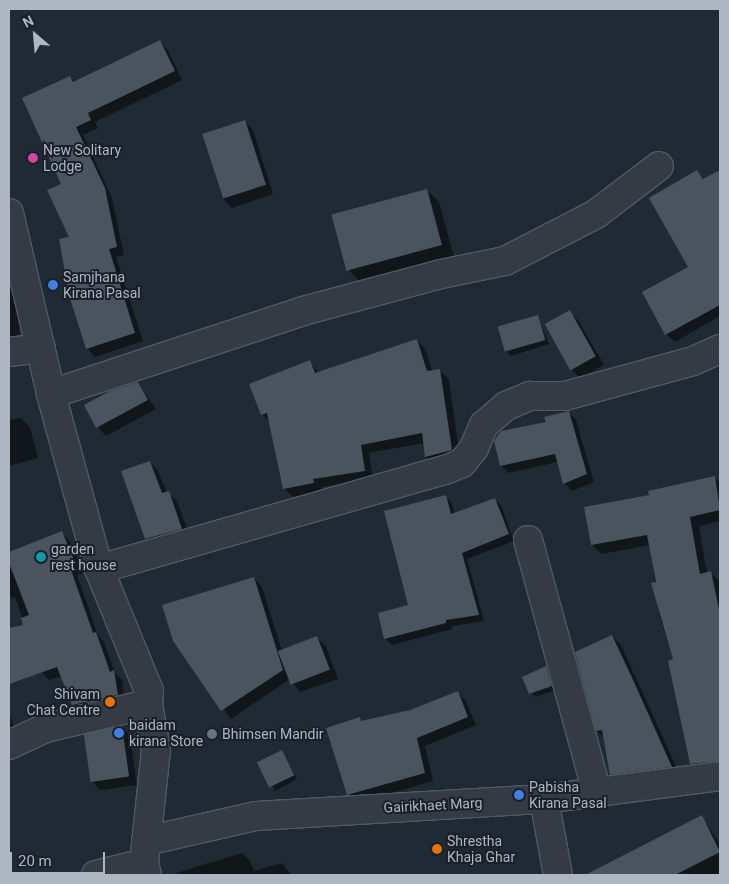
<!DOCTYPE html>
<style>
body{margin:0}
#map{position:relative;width:729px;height:884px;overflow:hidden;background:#202a34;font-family:Roboto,sans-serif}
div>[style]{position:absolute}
.shadow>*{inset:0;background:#0007;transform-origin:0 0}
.building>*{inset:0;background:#49545f;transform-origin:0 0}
.roads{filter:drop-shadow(1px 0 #515962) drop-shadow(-1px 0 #515962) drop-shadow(0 1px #515962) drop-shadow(0 -1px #515962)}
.minor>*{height:28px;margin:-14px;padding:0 14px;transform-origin:14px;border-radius:14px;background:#343b44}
.dots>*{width:14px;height:14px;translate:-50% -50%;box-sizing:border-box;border:2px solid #192029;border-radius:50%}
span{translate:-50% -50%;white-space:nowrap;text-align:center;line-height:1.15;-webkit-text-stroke:4px #192029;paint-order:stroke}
.poi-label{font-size:14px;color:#adb6c1}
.left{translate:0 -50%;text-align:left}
.right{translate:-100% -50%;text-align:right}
.street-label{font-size:14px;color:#adb6c1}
.frame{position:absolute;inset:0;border:10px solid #adb6c1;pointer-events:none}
.north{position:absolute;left:10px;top:10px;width:50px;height:50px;-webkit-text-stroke:4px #192029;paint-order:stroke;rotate:333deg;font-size:14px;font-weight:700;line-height:20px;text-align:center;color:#adb6c1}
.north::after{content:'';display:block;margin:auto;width:18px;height:22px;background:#adb6c1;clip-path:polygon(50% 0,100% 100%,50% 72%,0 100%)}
.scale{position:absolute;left:10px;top:852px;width:95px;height:22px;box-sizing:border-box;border:2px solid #adb6c1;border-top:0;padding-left:6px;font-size:15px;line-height:18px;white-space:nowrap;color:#adb6c1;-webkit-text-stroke:4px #192029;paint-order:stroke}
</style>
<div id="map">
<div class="shadow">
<div style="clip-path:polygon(160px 42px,168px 50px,182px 80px,95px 122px,98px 128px,83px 135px,112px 198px,124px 255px,116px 257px,143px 341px,95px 357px,87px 348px,63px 184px,70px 77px,76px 83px)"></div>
<div style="clip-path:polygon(245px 121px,253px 130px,273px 194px,232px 208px,224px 200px,203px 134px)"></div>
<div style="clip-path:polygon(697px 171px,720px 195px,720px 316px,675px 342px,666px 334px,690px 268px)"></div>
<div style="clip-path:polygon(427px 190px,439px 202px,454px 257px,360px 282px,348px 269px)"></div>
<div style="clip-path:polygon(9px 287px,15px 294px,21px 344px,9px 346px)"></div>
<div style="clip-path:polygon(570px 312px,578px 320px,604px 365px,580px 378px,572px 370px)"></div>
<div style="clip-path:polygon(537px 316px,549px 344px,511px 356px,507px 352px)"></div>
<div style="clip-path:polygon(417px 340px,425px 349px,433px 372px,440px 371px,449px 379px,460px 459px,435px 465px,426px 457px,424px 443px,369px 453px,373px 479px,321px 487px,322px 491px,293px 497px,284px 488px,271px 423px,262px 414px,309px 362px,319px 373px)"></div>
<div style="clip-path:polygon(138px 383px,156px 409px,106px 436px,97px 427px)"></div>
<div style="clip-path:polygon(569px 412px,576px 420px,594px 482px,572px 491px,564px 483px,558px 462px,508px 473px,501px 465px,547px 423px)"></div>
<div style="clip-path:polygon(21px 418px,30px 427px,38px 458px,9px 466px,9px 420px)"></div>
<div style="clip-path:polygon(150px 462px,158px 471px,167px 493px,177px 501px,190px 537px,155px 547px,146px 539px,123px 471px)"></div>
<div style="clip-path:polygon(714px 477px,720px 483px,720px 521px,699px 526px,707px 574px,711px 573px,720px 582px,720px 771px,700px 773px,691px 764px,674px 660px,659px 614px,650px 545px,602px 554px,592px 545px,650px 496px)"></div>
<div style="clip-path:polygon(445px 496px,452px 503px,455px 514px,494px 499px,501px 505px,514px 541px,467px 559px,484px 621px,452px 626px,452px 629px,392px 645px,386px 639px,379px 614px,410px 606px)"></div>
<div style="clip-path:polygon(62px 533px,70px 541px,83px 573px,77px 575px,98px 635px,104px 642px,115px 673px,122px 680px,125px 703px,81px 712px,73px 704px,62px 676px,49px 680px,41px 672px,15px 597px,9px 598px,9px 554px)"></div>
<div style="clip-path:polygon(254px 578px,262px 587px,282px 651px,317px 638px,326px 646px,338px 679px,300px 692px,290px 679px,231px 719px,174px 641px)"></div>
<div style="clip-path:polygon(612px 636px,621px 645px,680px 775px,620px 783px,611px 774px,605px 738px,597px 731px)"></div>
<div style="clip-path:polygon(546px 667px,555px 690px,535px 697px,531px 693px)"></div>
<div style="clip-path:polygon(457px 692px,466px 701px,476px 725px,425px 746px,433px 781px,357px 803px,348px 794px,359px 719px,363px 722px,411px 711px)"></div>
<div style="clip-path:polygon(9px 712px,16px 734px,9px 738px)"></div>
<div style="clip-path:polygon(122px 727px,130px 736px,137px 785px,101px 790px,92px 782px)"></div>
<div style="left:282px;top:752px;width:31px;height:25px;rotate:61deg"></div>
<div style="clip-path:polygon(702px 817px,720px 844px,720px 875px,623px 875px,615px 861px)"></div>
<div style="clip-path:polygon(242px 853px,250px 861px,254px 871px,282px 863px,291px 875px,170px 875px)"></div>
</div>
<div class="building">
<div style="clip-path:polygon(160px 40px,175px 71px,88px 113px,91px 120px,76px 127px,105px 188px,117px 247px,109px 249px,135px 333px,86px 349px,69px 295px,59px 239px,69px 237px,47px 190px,61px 184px,22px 98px,70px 76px,73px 82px)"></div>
<div style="left:245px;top:120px;width:68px;height:45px;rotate:72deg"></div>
<div style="clip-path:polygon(697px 170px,703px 179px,720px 170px,720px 305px,665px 335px,642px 292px,688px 267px,649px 198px)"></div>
<div style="left:427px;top:189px;width:58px;height:99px;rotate:75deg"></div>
<div style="left:570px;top:310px;width:53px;height:29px;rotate:61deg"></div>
<div style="left:538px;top:315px;width:26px;height:42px;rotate:74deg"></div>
<div style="clip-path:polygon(417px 339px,427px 371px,440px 369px,452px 450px,425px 457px,422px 433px,361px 445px,365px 471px,313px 479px,314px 483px,283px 489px,267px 413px,261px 415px,249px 384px,310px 360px,315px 373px)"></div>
<div style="clip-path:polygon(138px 382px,148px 400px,96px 428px,84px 405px,110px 391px)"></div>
<div style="clip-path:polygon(569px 411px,587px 474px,563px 484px,555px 454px,500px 466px,494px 441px,501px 431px,546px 422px,544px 417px)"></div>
<div style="clip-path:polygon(150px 461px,162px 493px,169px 491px,182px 529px,145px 539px,121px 471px)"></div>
<div style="clip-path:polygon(715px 476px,720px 510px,690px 517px,700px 574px,711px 571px,720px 614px,720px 761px,690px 764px,668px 661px,673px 659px,651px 583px,656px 582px,647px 535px,591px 545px,584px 507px,649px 495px,648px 491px)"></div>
<div style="clip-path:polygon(446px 495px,451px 514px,495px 498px,509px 534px,462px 553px,479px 615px,446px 620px,446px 623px,384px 639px,378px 613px,408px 605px,384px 511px)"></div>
<div style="clip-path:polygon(62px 531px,76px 565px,70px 567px,93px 633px,96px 632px,110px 672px,114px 670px,118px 695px,72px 705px,57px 667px,9px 684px,9px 628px,23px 625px,21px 618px,29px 615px,9px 563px,9px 552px)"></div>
<div style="clip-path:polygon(254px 577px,283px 670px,221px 711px,173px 641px,162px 605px)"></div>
<div style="clip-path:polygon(612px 635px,634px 682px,672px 767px,610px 775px,602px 730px,596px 731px,575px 652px)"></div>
<div style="left:317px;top:636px;width:36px;height:42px;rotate:69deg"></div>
<div style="clip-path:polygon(546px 666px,552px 686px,529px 694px,522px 677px)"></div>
<div style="clip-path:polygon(458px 691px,468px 717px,417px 738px,425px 773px,347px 795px,326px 728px,360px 717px,361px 721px,410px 710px)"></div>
<div style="left:122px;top:726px;width:51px;height:39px;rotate:82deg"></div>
<div style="left:282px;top:750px;width:28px;height:28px;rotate:64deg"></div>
<div style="clip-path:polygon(702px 815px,720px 852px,675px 875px,585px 875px)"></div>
</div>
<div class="roads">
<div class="minor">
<div style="left:9px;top:213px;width:186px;rotate:76.9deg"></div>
<div style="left:51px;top:394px;width:181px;rotate:74.7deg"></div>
<div style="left:99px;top:569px;width:132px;rotate:67.7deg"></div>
<div style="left:149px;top:691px;width:13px;rotate:94deg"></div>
<div style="left:148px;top:704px;width:47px;rotate:80.1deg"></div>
<div style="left:156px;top:750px;width:114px;rotate:96.1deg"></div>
<div style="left:144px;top:863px;width:12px;rotate:76deg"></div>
<div style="left:9px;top:352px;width:32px;rotate:-7deg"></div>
<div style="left:51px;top:394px;width:265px;rotate:-18.2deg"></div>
<div style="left:303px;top:311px;width:143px;rotate:-15deg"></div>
<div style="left:441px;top:274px;width:65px;rotate:-11.5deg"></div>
<div style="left:505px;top:261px;width:102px;rotate:-27.3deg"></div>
<div style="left:596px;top:214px;width:79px;rotate:-37.3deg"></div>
<div style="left:528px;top:540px;width:262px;rotate:74.7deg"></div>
<div style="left:99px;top:569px;width:360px;rotate:-16deg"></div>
<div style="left:445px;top:470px;width:18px;rotate:-22deg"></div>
<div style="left:462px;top:463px;width:19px;rotate:-51deg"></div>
<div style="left:474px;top:448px;width:25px;rotate:-67deg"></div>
<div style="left:484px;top:425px;width:29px;rotate:-41deg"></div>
<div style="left:506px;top:406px;width:26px;rotate:-23deg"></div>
<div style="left:530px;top:396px;width:35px"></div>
<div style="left:565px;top:396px;width:133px;rotate:-15.3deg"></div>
<div style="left:693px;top:361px;width:30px;rotate:-24deg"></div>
<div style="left:9px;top:745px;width:40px;rotate:-25deg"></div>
<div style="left:45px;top:728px;width:106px;rotate:-13.1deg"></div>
<div style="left:544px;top:799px;width:77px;rotate:79.6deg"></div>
<div style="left:146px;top:841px;width:113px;rotate:-12.8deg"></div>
<div style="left:256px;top:816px;width:289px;rotate:-3.4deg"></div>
<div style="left:544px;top:799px;width:177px;rotate:-7.4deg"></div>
<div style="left:96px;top:875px;width:49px;rotate:-14deg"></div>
</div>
</div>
<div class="dots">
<div style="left:33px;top:158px;background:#d1479c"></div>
<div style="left:53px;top:285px;background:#3f7fe0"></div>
<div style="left:41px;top:557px;background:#0f9aa8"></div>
<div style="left:110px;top:702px;background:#e8710a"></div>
<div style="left:119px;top:733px;background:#3f7fe0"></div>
<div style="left:212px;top:734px;background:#6b7280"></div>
<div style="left:519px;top:795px;background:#3f7fe0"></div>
<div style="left:437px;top:849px;background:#e8710a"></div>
</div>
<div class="poi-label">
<span class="left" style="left:43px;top:158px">New Solitary<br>Lodge</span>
<span class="left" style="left:63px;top:285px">Samjhana<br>Kirana Pasal</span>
<span class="left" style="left:51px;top:557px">garden<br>rest house</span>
<span class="right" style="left:100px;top:702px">Shivam<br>Chat Centre</span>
<span class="left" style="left:129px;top:733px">baidam<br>kirana Store</span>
<span class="left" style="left:222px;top:734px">Bhimsen Mandir</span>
<span class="left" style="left:529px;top:795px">Pabisha<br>Kirana Pasal</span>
<span class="left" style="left:447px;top:849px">Shrestha<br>Khaja Ghar</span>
</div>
<div class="street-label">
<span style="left:433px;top:805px;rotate:-3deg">Gairikhaet Marg</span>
</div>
<div class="frame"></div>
<div class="north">N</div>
<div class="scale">20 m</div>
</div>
